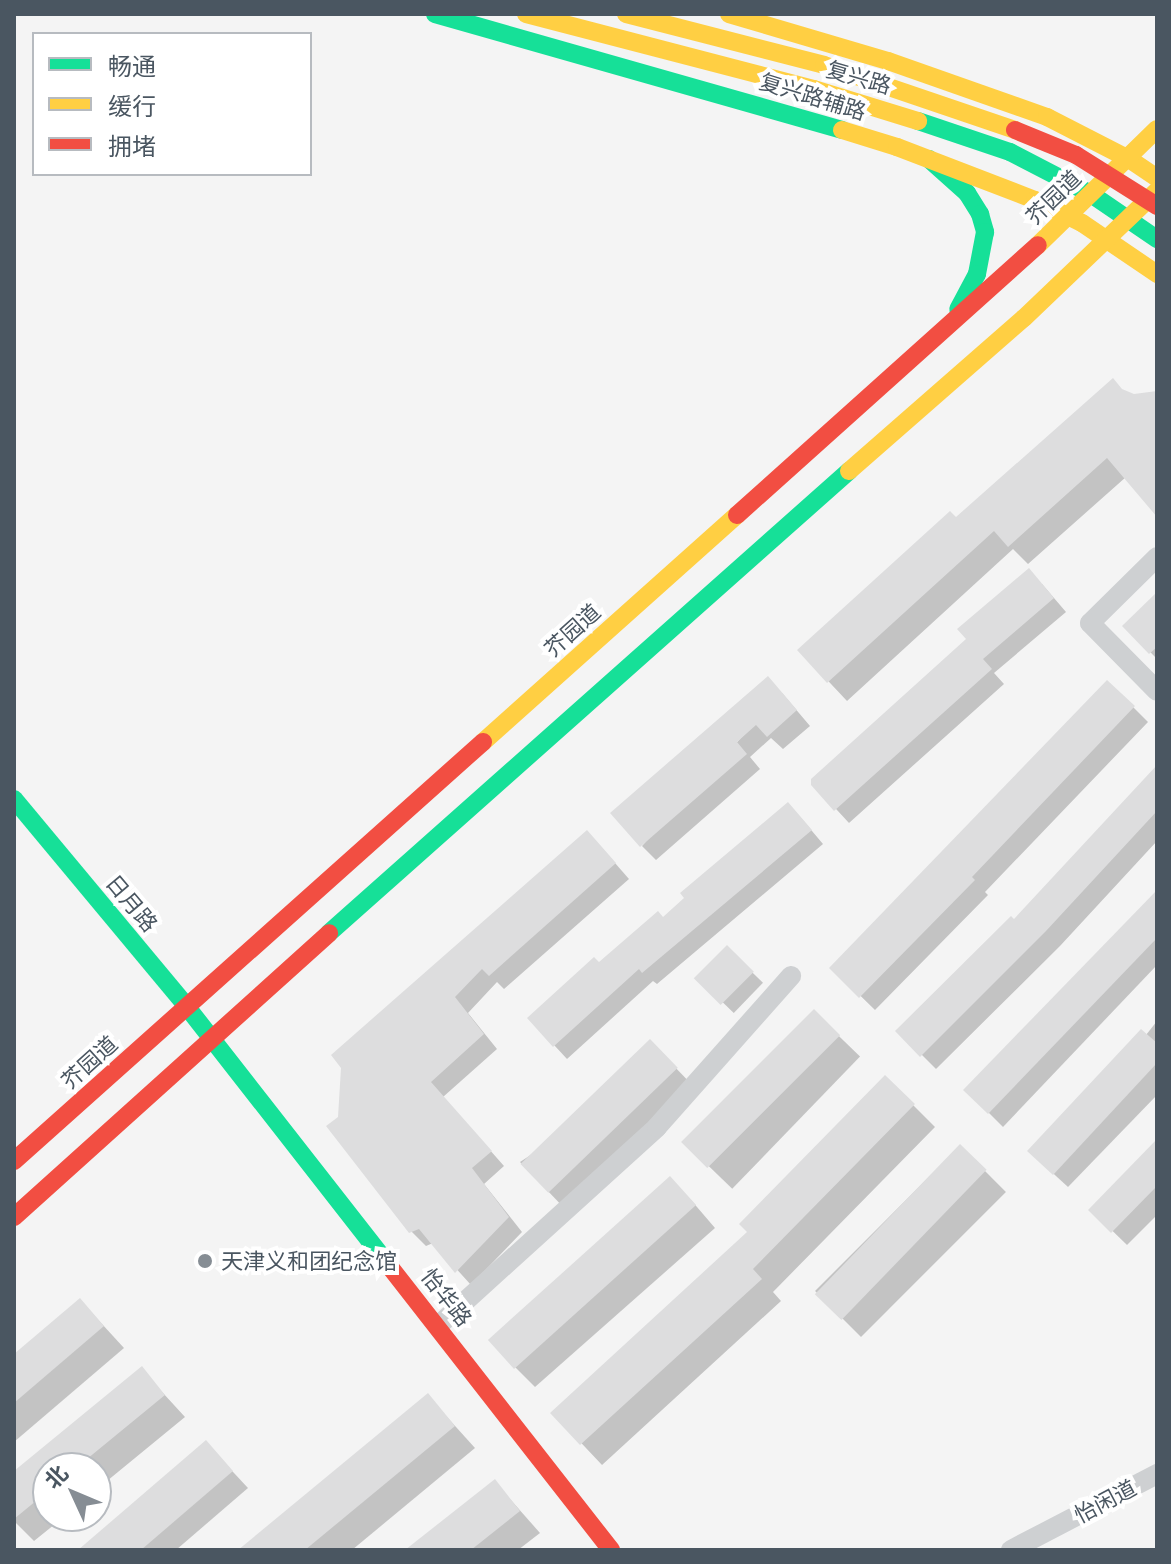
<!DOCTYPE html>
<meta charset="utf-8">
<style>
body{margin:0}
#map{position:relative;width:1171px;height:1564px;overflow:hidden;background:#f4f4f4;font-family:Commissioner,"Noto Sans SC",sans-serif}
div>[style]{position:absolute}
.shadow>*{inset:0;background:#0003;transform-origin:0 0}
.building>*{inset:0;background:#ddddde;transform-origin:0 0}
.street>*{height:20px;margin:-10px;padding:0 10px;transform-origin:10px;border-radius:10px;background:#ced0d2}
.fast>*{height:18px;margin:-9px;padding:0 9px;transform-origin:9px;border-radius:9px;background:#16e098}
.slow>*{height:18px;margin:-9px;padding:0 9px;transform-origin:9px;border-radius:9px;background:#ffcf43}
.jam>*{height:18px;margin:-9px;padding:0 9px;transform-origin:9px;border-radius:9px;background:#f24e42}
.dots>*{width:22px;height:22px;translate:-50% -50%;box-sizing:border-box;border:4px solid #fff;border-radius:50%}
span{translate:-50% -50%;white-space:nowrap;text-align:center;line-height:1.15;-webkit-text-stroke:8px #fff;paint-order:stroke}
.street-label{font-size:22px;color:#4a5661}
.poi-label{font-size:22px;color:#4a5661}
.left{translate:0 -50%;text-align:left}
.frame{position:absolute;inset:0;border:16px solid #4a5661;pointer-events:none}
.legend{position:absolute;left:32px;top:32px;width:280px;height:144px;box-sizing:border-box;background:#fff;border:2px solid #b7bbc0;margin:0;padding:10px 14px;list-style:none;font-size:24px;color:#4a5661}
.legend li{display:flex;align-items:center;gap:16px;height:40px}
.legend b{width:40px;border:2px solid #b7bbc0}
.north{position:absolute;left:32px;top:1452px;width:80px;height:80px;box-sizing:border-box;background:#fff;border:2px solid #b7bbc0;border-radius:50%;rotate:314deg;font-size:22px;font-weight:700;line-height:32px;text-align:center;color:#4a5661}
.north::after{content:'';display:block;margin:auto;width:28px;height:36px;background:#868d94;clip-path:polygon(50% 0,100% 100%,50% 72%,0 100%)}
</style>
<div id="map">
<div class="shadow">
<div style="clip-path:polygon(1124px 391px,1134px 396px,1157px 393px,1157px 514px,1126px 477px,1028px 564px,1013px 549px,847px 701px,800px 651px,956px 520px)"></div>
<div style="clip-path:polygon(1042px 584px,1066px 612px,994px 673px,1004px 684px,849px 823px,813px 784px)"></div>
<div style="clip-path:polygon(1157px 594px,1157px 659px,1125px 626px)"></div>
<div style="clip-path:polygon(1108px 682px,1148px 722px,985px 892px,988px 895px,875px 1010px,832px 968px)"></div>
<div style="clip-path:polygon(782px 693px,810px 726px,783px 749px,771px 738px,750px 757px,760px 769px,656px 860px,642px 846px)"></div>
<div style="clip-path:polygon(1157px 768px,1157px 841px,1060px 946px,936px 1069px,898px 1031px,1014px 922px)"></div>
<div style="clip-path:polygon(801px 818px,823px 844px,657px 984px,653px 981px,567px 1059px,529px 1018px)"></div>
<div style="clip-path:polygon(601px 847px,629px 879px,504px 989px,497px 982px,468px 1013px,497px 1049px,443px 1097px,504px 1166px,484px 1184px,522px 1232px,471px 1285px,433px 1243px,426px 1246px,411px 1231px,340px 1118px,343px 1068px)"></div>
<div style="clip-path:polygon(1157px 894px,1157px 965px,1003px 1127px,966px 1090px)"></div>
<div style="left:727px;top:948px;width:50px;height:42px;rotate:44deg"></div>
<div style="left:814px;top:1012px;width:64px;height:184px;rotate:44deg"></div>
<div style="clip-path:polygon(1157px 1021px,1157px 1095px,1068px 1187px,1044px 1165px)"></div>
<div style="clip-path:polygon(671px 1063px,698px 1091px,568px 1212px,520px 1162px)"></div>
<div style="clip-path:polygon(885px 1077px,935px 1127px,773px 1292px,781px 1301px,602px 1465px,553px 1413px,750px 1232px)"></div>
<div style="clip-path:polygon(1157px 1141px,1157px 1215px,1127px 1245px,1091px 1210px)"></div>
<div style="left:960px;top:1146px;width:65px;height:205px;rotate:45deg"></div>
<div style="clip-path:polygon(691px 1200px,715px 1228px,535px 1387px,514px 1366px)"></div>
<div style="clip-path:polygon(80px 1300px,124px 1348px,14px 1442px,14px 1356px)"></div>
<div style="clip-path:polygon(141px 1369px,185px 1417px,96px 1490px,96px 1468px,48px 1468px,48px 1516px,65px 1516px,34px 1541px,14px 1521px,14px 1474px)"></div>
<div style="clip-path:polygon(428px 1396px,475px 1448px,352px 1550px,241px 1550px)"></div>
<div style="clip-path:polygon(206px 1443px,248px 1488px,176px 1550px,81px 1550px)"></div>
<div style="clip-path:polygon(495px 1482px,540px 1533px,518px 1550px,408px 1550px)"></div>
</div>
<div class="building">
<div style="clip-path:polygon(1113px 378px,1122px 389px,1134px 394px,1157px 391px,1157px 517px,1107px 458px,1008px 547px,994px 531px,827px 683px,797px 650px,950px 511px,956px 517px)"></div>
<div style="clip-path:polygon(1029px 568px,1054px 598px,983px 659px,992px 669px,834px 811px,811px 785px,811px 779px,966px 639px,957px 629px)"></div>
<div style="clip-path:polygon(1157px 592px,1157px 647px,1149px 654px,1122px 626px)"></div>
<div style="clip-path:polygon(768px 676px,797px 710px,767px 737px,756px 725px,737px 742px,747px 754px,640px 847px,610px 813px)"></div>
<div style="clip-path:polygon(1107px 680px,1135px 706px,972px 877px,975px 880px,859px 998px,829px 968px)"></div>
<div style="clip-path:polygon(1157px 765px,1157px 811px,1046px 931px,920px 1057px,895px 1031px,1011px 916px,1014px 919px)"></div>
<div style="clip-path:polygon(788px 802px,812px 830px,642px 973px,639px 969px,553px 1047px,527px 1018px,594px 957px,599px 962px,658px 911px,663px 917px,684px 898px,680px 893px)"></div>
<div style="clip-path:polygon(587px 830px,616px 863px,489px 976px,482px 969px,455px 997px,484px 1034px,431px 1082px,492px 1151px,472px 1168px,509px 1217px,455px 1273px,419px 1229px,409px 1233px,326px 1126px,338px 1117px,341px 1068px,331px 1055px)"></div>
<div style="clip-path:polygon(1157px 890px,1157px 938px,988px 1114px,963px 1090px)"></div>
<div style="left:727px;top:945px;width:38px;height:47px;rotate:45deg"></div>
<div style="left:814px;top:1009px;width:37px;height:188px;rotate:45deg"></div>
<div style="clip-path:polygon(1141px 1029px,1157px 1043px,1157px 1063px,1053px 1175px,1027px 1151px)"></div>
<div style="left:650px;top:1039px;width:40px;height:180px;rotate:46deg"></div>
<div style="clip-path:polygon(885px 1075px,915px 1104px,753px 1269px,762px 1279px,580px 1445px,550px 1413px,747px 1232px,739px 1224px)"></div>
<div style="clip-path:polygon(1157px 1139px,1157px 1186px,1111px 1233px,1088px 1210px)"></div>
<div style="left:960px;top:1144px;width:37px;height:209px;rotate:44deg"></div>
<div style="left:670px;top:1176px;width:39px;height:245px;rotate:48deg"></div>
<div style="clip-path:polygon(80px 1298px,104px 1326px,14px 1403px,14px 1354px)"></div>
<div style="clip-path:polygon(142px 1366px,165px 1395px,76px 1468px,48px 1468px,48px 1491px,14px 1519px,14px 1471px)"></div>
<div style="clip-path:polygon(428px 1393px,455px 1426px,305px 1550px,238px 1550px)"></div>
<div style="clip-path:polygon(206px 1440px,233px 1471px,141px 1550px,78px 1550px)"></div>
<div style="clip-path:polygon(495px 1479px,520px 1511px,471px 1550px,405px 1550px)"></div>
</div>
<div class="street">
<div style="left:1157px;top:557px;width:94px;rotate:135.4deg"></div>
<div style="left:1090px;top:623px;width:95px;rotate:45.4deg"></div>
<div style="left:439px;top:1325px;width:294px;rotate:-42.2deg"></div>
<div style="left:657px;top:1127px;width:202px;rotate:-48.4deg"></div>
<div style="left:1011px;top:1550px;width:165px;rotate:-27.5deg"></div>
</div>
<div class="fast">
<div style="left:435px;top:14px;width:423px;rotate:15.9deg"></div>
<div style="left:918px;top:121px;width:97px;rotate:18.6deg"></div>
<div style="left:1010px;top:152px;width:91px;rotate:27.4deg"></div>
<div style="left:1091px;top:194px;width:80px;rotate:34.3deg"></div>
<div style="left:929px;top:159px;width:51px;rotate:41.8deg"></div>
<div style="left:967px;top:193px;width:25px;rotate:58deg"></div>
<div style="left:980px;top:214px;width:19px;rotate:74deg"></div>
<div style="left:985px;top:232px;width:43px;rotate:100.8deg"></div>
<div style="left:977px;top:274px;width:40px;rotate:118deg"></div>
<div style="left:14px;top:799px;width:271px;rotate:50.2deg"></div>
<div style="left:187px;top:1007px;width:330px;rotate:52deg"></div>
<div style="left:329px;top:933px;width:696px;rotate:-41.62deg"></div>
</div>
<div class="slow">
<div style="left:526px;top:14px;width:298px;rotate:14.6deg"></div>
<div style="left:814px;top:89px;width:109px;rotate:17.1deg"></div>
<div style="left:626px;top:14px;width:204px;rotate:14.4deg"></div>
<div style="left:824px;top:65px;width:202px;rotate:18.8deg"></div>
<div style="left:729px;top:14px;width:166px;rotate:16.5deg"></div>
<div style="left:888px;top:61px;width:169px;rotate:19.4deg"></div>
<div style="left:1047px;top:117px;width:92px;rotate:27.1deg"></div>
<div style="left:1129px;top:159px;width:34px;rotate:34deg"></div>
<div style="left:842px;top:130px;width:58px;rotate:17.2deg"></div>
<div style="left:897px;top:147px;width:148px;rotate:21deg"></div>
<div style="left:1035px;top:200px;width:52px;rotate:26.1deg"></div>
<div style="left:1082px;top:223px;width:91px;rotate:34.2deg"></div>
<div style="left:1038px;top:245px;width:166px;rotate:-44.3deg"></div>
<div style="left:849px;top:471px;width:232px;rotate:-41.2deg"></div>
<div style="left:1024px;top:318px;width:184px;rotate:-43.7deg"></div>
<div style="left:483px;top:742px;width:341px;rotate:-41.8deg"></div>
</div>
<div class="jam">
<div style="left:1015px;top:130px;width:66px;rotate:22.3deg"></div>
<div style="left:1076px;top:155px;width:96px;rotate:32.2deg"></div>
<div style="left:737px;top:515px;width:404px;rotate:-41.9deg"></div>
<div style="left:14px;top:1161px;width:629px;rotate:-41.78deg"></div>
<div style="left:14px;top:1217px;width:424px;rotate:-42deg"></div>
<div style="left:390px;top:1267px;width:359px;rotate:52deg"></div>
</div>
<div class="dots">
<div style="left:205px;top:1261px;background:#868d94"></div>
</div>
<div class="street-label">
<span style="left:859px;top:77px;rotate:16deg">复兴路</span>
<span style="left:813px;top:96px;rotate:17deg">复兴路辅路</span>
<span style="left:1053px;top:197px;rotate:-44deg">芥园道</span>
<span style="left:572px;top:630px;rotate:-42deg">芥园道</span>
<span style="left:132px;top:903px;rotate:50deg">日月路</span>
<span style="left:89px;top:1062px;rotate:-42deg">芥园道</span>
<span style="left:447px;top:1297px;rotate:52deg">怡华路</span>
<span style="left:1105px;top:1501px;rotate:-28deg">怡闲道</span>
</div>
<div class="poi-label">
<span class="left" style="left:221px;top:1261px">天津义和团纪念馆</span>
</div>
<div class="frame"></div>
<ul class="legend">
<li><b style="height:10px;background:#16e098"></b>畅通</li>
<li><b style="height:10px;background:#ffcf43"></b>缓行</li>
<li><b style="height:10px;background:#f24e42"></b>拥堵</li>
</ul>
<div class="north">北</div>
</div>
